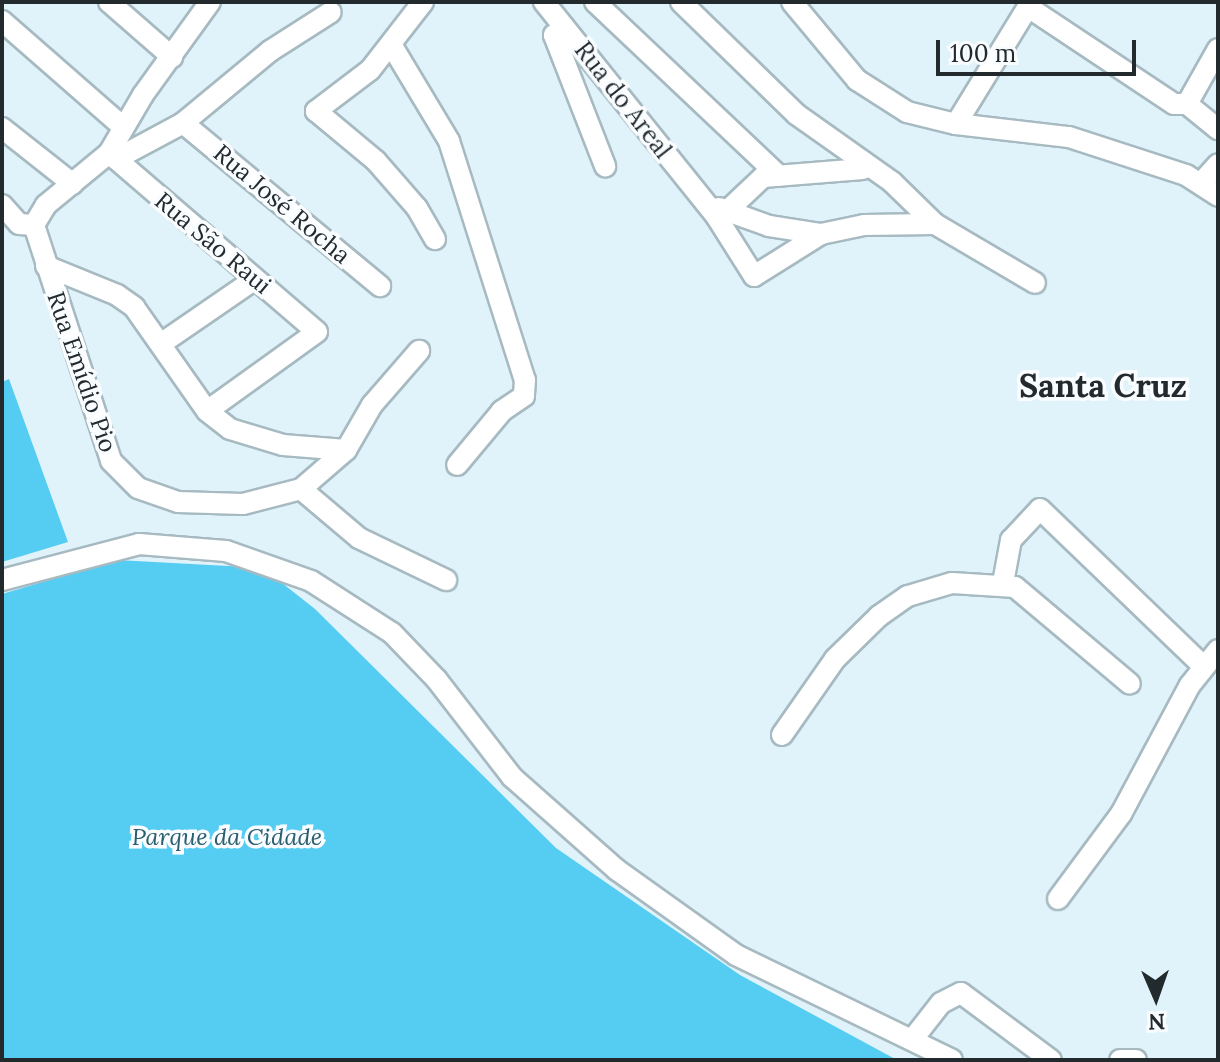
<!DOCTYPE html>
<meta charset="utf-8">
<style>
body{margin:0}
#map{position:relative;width:1220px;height:1062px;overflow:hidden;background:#e0f3fb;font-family:Lora,serif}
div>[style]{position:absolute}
.green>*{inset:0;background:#55cdf3}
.roads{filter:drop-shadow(2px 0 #a7bac1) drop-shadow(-2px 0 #a7bac1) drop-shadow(0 2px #a7bac1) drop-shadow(0 -2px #a7bac1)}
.minor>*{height:20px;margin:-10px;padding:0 10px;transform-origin:10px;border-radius:10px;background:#fff}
span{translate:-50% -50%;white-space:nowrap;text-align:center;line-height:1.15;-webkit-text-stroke:7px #fafdff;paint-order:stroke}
.street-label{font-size:24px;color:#232a2d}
.park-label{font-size:24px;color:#2b5e6f;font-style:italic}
.district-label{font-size:32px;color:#232a2d;font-weight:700}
.frame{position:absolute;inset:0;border:4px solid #232a2d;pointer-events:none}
.north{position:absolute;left:1116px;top:958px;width:80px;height:80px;-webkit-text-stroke:6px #fafdff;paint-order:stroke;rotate:178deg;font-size:22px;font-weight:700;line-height:32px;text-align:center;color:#232a2d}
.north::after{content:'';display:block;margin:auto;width:28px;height:36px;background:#232a2d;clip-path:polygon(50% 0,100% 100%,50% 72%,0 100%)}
.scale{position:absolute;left:936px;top:40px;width:200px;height:36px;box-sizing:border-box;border:4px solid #232a2d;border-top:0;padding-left:10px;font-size:24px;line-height:28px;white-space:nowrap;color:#232a2d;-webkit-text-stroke:6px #fafdff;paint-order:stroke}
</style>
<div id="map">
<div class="green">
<div style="clip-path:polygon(9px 379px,68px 542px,2px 562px,2px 382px)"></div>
<div style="clip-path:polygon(117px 560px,263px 568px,315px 609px,556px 848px,740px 975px,897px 1060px,2px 1060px,2px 594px)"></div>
</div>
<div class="roads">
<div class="minor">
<div style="left:109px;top:2px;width:84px;rotate:41.1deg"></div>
<div style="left:210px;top:2px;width:115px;rotate:125.8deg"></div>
<div style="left:143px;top:95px;width:67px;rotate:120.4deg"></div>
<div style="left:109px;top:153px;width:82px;rotate:140.5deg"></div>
<div style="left:46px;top:205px;width:23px;rotate:121deg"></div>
<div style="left:34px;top:225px;width:248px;rotate:71.9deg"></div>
<div style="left:111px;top:461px;width:38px;rotate:45deg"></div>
<div style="left:138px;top:488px;width:42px;rotate:19.3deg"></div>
<div style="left:178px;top:502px;width:65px;rotate:1.8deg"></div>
<div style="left:243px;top:504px;width:60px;rotate:-14.5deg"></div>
<div style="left:301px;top:489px;width:60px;rotate:-40.9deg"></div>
<div style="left:346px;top:450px;width:52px;rotate:-60deg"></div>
<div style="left:372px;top:405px;width:72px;rotate:-49deg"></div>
<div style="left:423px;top:2px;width:86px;rotate:127.9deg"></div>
<div style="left:370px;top:70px;width:68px;rotate:142.8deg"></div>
<div style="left:316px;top:111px;width:78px;rotate:39.8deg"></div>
<div style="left:376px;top:161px;width:62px;rotate:48.9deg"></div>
<div style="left:417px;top:208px;width:36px;rotate:60deg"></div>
<div style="left:544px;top:2px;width:275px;rotate:51.2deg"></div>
<div style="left:716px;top:216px;width:71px;rotate:57.7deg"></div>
<div style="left:754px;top:276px;width:79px;rotate:-32.1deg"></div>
<div style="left:821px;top:234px;width:44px;rotate:-11.8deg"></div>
<div style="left:864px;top:225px;width:71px;rotate:-0.8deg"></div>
<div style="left:595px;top:2px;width:253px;rotate:43.4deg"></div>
<div style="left:681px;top:2px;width:161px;rotate:44.2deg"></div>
<div style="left:796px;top:114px;width:118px;rotate:35.3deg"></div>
<div style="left:892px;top:182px;width:60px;rotate:44.3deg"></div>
<div style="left:935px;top:224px;width:116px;rotate:30.5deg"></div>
<div style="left:792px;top:2px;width:102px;rotate:50.2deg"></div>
<div style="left:857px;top:80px;width:59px;rotate:32.6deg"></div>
<div style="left:907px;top:112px;width:50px;rotate:13.8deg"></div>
<div style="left:956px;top:124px;width:114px;rotate:6.6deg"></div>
<div style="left:1069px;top:137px;width:123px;rotate:18deg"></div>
<div style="left:1186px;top:175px;width:38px;rotate:33deg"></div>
<div style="left:2px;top:21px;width:161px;rotate:41.2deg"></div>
<div style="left:564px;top:27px;width:13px;rotate:141deg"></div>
<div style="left:554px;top:35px;width:141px;rotate:68.7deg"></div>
<div style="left:392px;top:46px;width:111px;rotate:59deg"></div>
<div style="left:449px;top:141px;width:251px;rotate:72.4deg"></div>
<div style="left:525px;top:380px;width:16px;rotate:94deg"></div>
<div style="left:524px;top:396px;width:27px;rotate:146deg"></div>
<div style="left:502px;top:411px;width:70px;rotate:129.8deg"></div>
<div style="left:1187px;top:104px;width:63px;rotate:-60.6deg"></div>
<div style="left:183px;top:123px;width:256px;rotate:39.6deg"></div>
<div style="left:956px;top:124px;width:137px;rotate:-58.4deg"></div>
<div style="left:1028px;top:7px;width:175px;rotate:33.6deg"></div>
<div style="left:1174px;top:104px;width:13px"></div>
<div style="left:1187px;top:104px;width:40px;rotate:39deg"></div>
<div style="left:2px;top:128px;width:90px;rotate:38.3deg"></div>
<div style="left:109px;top:153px;width:274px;rotate:40.7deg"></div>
<div style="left:317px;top:332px;width:135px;rotate:144.3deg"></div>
<div style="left:116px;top:159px;width:76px;rotate:-28.2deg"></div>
<div style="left:183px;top:123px;width:113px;rotate:-39.6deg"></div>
<div style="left:270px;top:51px;width:72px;rotate:-32.6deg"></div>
<div style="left:1202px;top:182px;width:24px;rotate:-48deg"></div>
<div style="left:2px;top:205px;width:25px;rotate:48deg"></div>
<div style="left:19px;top:224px;width:15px;rotate:4deg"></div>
<div style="left:719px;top:208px;width:53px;rotate:19.8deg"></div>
<div style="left:769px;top:226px;width:53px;rotate:8.7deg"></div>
<div style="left:727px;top:211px;width:50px;rotate:-43.4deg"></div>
<div style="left:763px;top:177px;width:100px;rotate:-4.6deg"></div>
<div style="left:46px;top:266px;width:77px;rotate:22.2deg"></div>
<div style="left:117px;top:295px;width:21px;rotate:35deg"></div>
<div style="left:134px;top:307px;width:127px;rotate:54.9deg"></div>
<div style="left:207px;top:411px;width:29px;rotate:38deg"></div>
<div style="left:230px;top:429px;width:55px;rotate:16.8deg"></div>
<div style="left:283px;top:445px;width:63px;rotate:4.5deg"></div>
<div style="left:162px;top:343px;width:113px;rotate:-34.5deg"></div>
<div style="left:301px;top:489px;width:76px;rotate:40.2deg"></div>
<div style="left:359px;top:538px;width:97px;rotate:25.8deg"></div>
<div style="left:2px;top:580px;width:142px;rotate:-14.7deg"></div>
<div style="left:139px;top:544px;width:87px;rotate:4.6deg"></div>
<div style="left:226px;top:551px;width:90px;rotate:19.4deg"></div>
<div style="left:311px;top:581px;width:96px;rotate:32.7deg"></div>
<div style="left:392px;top:633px;width:65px;rotate:46.2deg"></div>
<div style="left:437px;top:680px;width:123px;rotate:52.3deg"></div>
<div style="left:512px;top:777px;width:140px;rotate:41.5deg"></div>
<div style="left:617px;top:870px;width:146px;rotate:35.5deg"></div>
<div style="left:736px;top:955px;width:240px;rotate:25.9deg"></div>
<div style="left:1003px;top:583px;width:44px;rotate:-79.5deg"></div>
<div style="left:1011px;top:540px;width:42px;rotate:-46.9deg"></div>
<div style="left:1040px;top:509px;width:225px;rotate:43.9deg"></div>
<div style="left:782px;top:735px;width:93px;rotate:-55.1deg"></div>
<div style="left:835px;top:659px;width:62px;rotate:-44.3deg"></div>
<div style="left:879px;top:616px;width:35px;rotate:-35deg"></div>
<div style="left:908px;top:596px;width:46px;rotate:-16.5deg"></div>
<div style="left:952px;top:583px;width:63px;rotate:3.6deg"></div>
<div style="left:1015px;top:587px;width:150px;rotate:40.1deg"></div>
<div style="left:1058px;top:899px;width:106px;rotate:-53.5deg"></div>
<div style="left:1121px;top:814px;width:146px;rotate:-61.9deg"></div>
<div style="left:1190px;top:685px;width:45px;rotate:-51.3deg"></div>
<div style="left:912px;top:1040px;width:47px;rotate:-51.9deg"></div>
<div style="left:941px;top:1003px;width:22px;rotate:-27deg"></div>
<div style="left:961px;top:993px;width:112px;rotate:36.7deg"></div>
<div style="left:1120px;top:1060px;width:16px"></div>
</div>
</div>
<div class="street-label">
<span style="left:623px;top:100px;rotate:52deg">Rua do Areal</span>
<span style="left:282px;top:204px;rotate:40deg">Rua José Rocha</span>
<span style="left:213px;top:243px;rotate:40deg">Rua São Raui</span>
<span style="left:82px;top:372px;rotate:71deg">Rua Emídio Pio</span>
</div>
<div class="park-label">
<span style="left:227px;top:837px">Parque da Cidade</span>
</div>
<div class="district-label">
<span style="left:1103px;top:386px">Santa Cruz</span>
</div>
<div class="frame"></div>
<div class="north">N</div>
<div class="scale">100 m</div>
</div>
